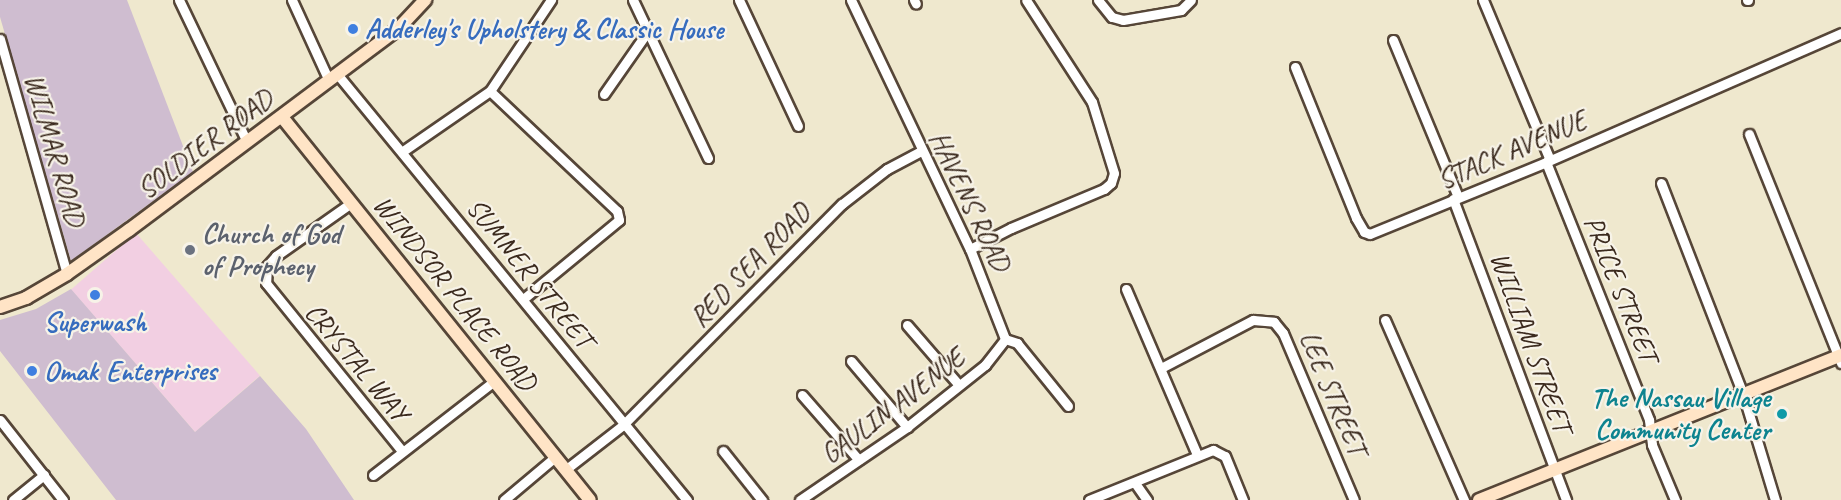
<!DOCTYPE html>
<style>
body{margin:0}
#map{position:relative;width:1841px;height:500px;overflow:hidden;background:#efe8ce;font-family:Caveat,sans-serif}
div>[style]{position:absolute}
.built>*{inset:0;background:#f2cfe2;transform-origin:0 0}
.industrial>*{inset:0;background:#cfbdd0}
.roads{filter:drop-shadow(2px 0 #564638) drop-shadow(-2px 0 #564638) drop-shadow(0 2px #564638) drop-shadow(0 -2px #564638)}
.street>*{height:9px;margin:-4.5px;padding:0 4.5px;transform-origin:4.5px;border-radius:4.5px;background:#fff}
.secondary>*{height:12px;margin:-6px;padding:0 6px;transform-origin:6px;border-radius:6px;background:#ffe4c6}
.dots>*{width:16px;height:16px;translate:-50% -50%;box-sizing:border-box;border:3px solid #f7f3e8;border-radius:50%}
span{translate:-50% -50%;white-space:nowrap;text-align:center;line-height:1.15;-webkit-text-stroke:4.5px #f7f3e8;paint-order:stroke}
.shop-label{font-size:28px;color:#366cbe;font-weight:700}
.left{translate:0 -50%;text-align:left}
.street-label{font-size:28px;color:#3b2a1e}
.worship-label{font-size:28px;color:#5b616d;font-weight:700}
.culture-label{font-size:28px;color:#0d838f;font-weight:700}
.right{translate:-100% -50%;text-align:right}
</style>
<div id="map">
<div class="built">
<div style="left:136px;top:233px;width:189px;height:86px;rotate:49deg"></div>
</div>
<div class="industrial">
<div style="clip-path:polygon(0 0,127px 0,193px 172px,71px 261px,0 17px)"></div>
<div style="clip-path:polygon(71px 289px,195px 432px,260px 376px,306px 429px,354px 500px,116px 500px,0 351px,0 320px,36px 309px)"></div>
</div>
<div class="roads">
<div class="street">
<div style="left:179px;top:0;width:157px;rotate:64.4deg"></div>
<div style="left:292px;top:0;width:89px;rotate:65.4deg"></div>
<div style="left:633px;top:0;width:175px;rotate:64.6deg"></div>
<div style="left:739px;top:0;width:139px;rotate:64.9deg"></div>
<div style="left:851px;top:0;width:276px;rotate:64.5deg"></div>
<div style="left:970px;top:249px;width:97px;rotate:68.7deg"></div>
<div style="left:914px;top:0;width:4px;rotate:63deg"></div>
<div style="left:1098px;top:0;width:22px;rotate:51deg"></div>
<div style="left:1112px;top:17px;width:11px;rotate:15deg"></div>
<div style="left:1123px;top:20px;width:59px;rotate:-9.8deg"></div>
<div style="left:1181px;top:10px;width:14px;rotate:-45deg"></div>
<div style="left:1483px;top:0;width:173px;rotate:67.3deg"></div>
<div style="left:1747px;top:0;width:1px"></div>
<div style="left:0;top:39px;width:244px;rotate:74.1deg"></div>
<div style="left:1393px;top:40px;width:170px;rotate:67.5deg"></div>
<div style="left:1295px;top:67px;width:163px;rotate:68deg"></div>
<div style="left:1356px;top:218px;width:16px;rotate:60deg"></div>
<div style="left:1364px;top:232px;width:6px;rotate:18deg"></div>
<div style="left:1370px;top:234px;width:190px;rotate:-22.2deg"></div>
<div style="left:1546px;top:162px;width:322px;rotate:-23.6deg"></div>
<div style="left:338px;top:75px;width:550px;rotate:50.61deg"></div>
<div style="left:490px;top:91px;width:175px;rotate:43.4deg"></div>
<div style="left:617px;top:211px;width:9px;rotate:77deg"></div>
<div style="left:619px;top:220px;width:124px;rotate:140.5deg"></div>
<div style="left:604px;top:94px;width:77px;rotate:-55.1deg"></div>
<div style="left:1749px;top:134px;width:247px;rotate:68.1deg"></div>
<div style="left:403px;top:151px;width:106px;rotate:-34.6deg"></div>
<div style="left:490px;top:91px;width:110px;rotate:-56.2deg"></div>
<div style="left:1546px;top:162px;width:278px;rotate:68.2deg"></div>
<div style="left:1649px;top:420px;width:25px;rotate:83deg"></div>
<div style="left:1652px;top:445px;width:60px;rotate:67.3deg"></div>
<div style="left:1661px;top:183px;width:226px;rotate:68.8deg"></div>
<div style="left:1743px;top:394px;width:111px;rotate:73.2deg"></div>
<div style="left:1453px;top:199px;width:322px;rotate:69.4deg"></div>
<div style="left:351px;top:203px;width:92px;rotate:144.8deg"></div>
<div style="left:276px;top:256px;width:13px;rotate:132deg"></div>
<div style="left:267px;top:266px;width:17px;rotate:93deg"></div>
<div style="left:266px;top:283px;width:216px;rotate:51deg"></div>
<div style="left:970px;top:249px;width:46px;rotate:-27.1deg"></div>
<div style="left:1011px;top:228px;width:101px;rotate:-22.8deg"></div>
<div style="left:1104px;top:189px;width:9px;rotate:-41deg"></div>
<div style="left:1111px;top:183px;width:10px;rotate:-73deg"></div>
<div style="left:1114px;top:173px;width:74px;rotate:-107.2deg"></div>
<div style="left:1092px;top:102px;width:121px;rotate:-122.9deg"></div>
<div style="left:1126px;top:289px;width:181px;rotate:66.8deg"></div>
<div style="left:1385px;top:320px;width:197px;rotate:66.3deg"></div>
<div style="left:907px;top:325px;width:79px;rotate:49.1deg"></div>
<div style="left:1005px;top:339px;width:13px;rotate:18deg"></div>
<div style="left:1017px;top:343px;width:81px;rotate:51deg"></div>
<div style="left:851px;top:361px;width:87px;rotate:49.7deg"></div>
<div style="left:1161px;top:368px;width:104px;rotate:-27.6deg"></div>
<div style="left:1253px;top:320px;width:21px;rotate:5deg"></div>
<div style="left:1274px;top:322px;width:14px;rotate:51deg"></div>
<div style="left:1283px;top:333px;width:181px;rotate:67deg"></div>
<div style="left:802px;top:395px;width:86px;rotate:48.8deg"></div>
<div style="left:0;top:420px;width:102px;rotate:51.8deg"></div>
<div style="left:723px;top:451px;width:63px;rotate:51.5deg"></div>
<div style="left:565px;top:470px;width:73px;rotate:-37.8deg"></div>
<div style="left:623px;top:425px;width:311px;rotate:-45.3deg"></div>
<div style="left:842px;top:204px;width:57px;rotate:-37.9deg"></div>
<div style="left:887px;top:169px;width:38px;rotate:-28deg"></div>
<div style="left:373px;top:475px;width:153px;rotate:-37.8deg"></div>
<div style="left:1135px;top:483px;width:21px;rotate:55deg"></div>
<div style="left:13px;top:500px;width:40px;rotate:-39deg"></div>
<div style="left:504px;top:500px;width:67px;rotate:-40.1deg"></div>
<div style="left:800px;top:500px;width:130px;rotate:-34.3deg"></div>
<div style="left:907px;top:427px;width:100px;rotate:-38.5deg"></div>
<div style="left:985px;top:365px;width:33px;rotate:-52deg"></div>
<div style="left:1089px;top:500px;width:134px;rotate:-22deg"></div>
<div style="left:1213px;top:450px;width:13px;rotate:27deg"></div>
<div style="left:1225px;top:456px;width:48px;rotate:67.8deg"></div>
</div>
<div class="secondary">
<div style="left:282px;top:117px;width:491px;rotate:51.2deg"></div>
<div style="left:0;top:307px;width:28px;rotate:-19deg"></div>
<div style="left:26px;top:298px;width:48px;rotate:-30.3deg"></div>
<div style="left:67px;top:274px;width:76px;rotate:-35.4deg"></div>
<div style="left:129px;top:230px;width:336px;rotate:-36.8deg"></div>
<div style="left:398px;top:29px;width:40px;rotate:-47deg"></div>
<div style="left:1479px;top:500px;width:390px;rotate:-21.8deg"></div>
</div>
</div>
<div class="dots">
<div style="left:353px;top:29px;background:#3f7fe0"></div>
<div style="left:190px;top:250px;background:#6b7280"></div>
<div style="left:95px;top:295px;background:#3f7fe0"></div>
<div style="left:32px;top:371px;background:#3f7fe0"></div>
<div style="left:1782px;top:414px;background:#0f9aa8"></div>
</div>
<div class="shop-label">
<span class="left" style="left:365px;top:29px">Adderley's Upholstery &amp; Classic House</span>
<span style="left:95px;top:322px">Superwash</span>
<span class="left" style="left:44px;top:371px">Omak Enterprises</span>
</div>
<div class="street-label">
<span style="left:205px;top:144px;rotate:-37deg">SOLDIER ROAD</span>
<span style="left:55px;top:150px;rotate:74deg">WILMAR ROAD</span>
<span style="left:1512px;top:150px;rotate:-23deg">STACK AVENUE</span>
<span style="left:970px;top:201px;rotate:64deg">HAVENS ROAD</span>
<span style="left:750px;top:265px;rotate:-46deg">RED SEA ROAD</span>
<span style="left:530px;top:273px;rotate:51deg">SUMNER STREET</span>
<span style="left:1621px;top:289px;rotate:68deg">PRICE STREET</span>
<span style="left:455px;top:293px;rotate:51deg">WINDSOR PLACE ROAD</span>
<span style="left:1531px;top:342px;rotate:70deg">WILLIAM STREET</span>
<span style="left:357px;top:362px;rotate:50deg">CRYSTAL WAY</span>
<span style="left:1333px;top:393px;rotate:67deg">LEE STREET</span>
<span style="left:893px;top:406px;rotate:-37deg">GAULIN AVENUE</span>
</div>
<div class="worship-label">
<span class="left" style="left:202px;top:250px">Church of God<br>of Prophecy</span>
</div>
<div class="culture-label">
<span class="right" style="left:1770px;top:414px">The Nassau Village<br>Community Center</span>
</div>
</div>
